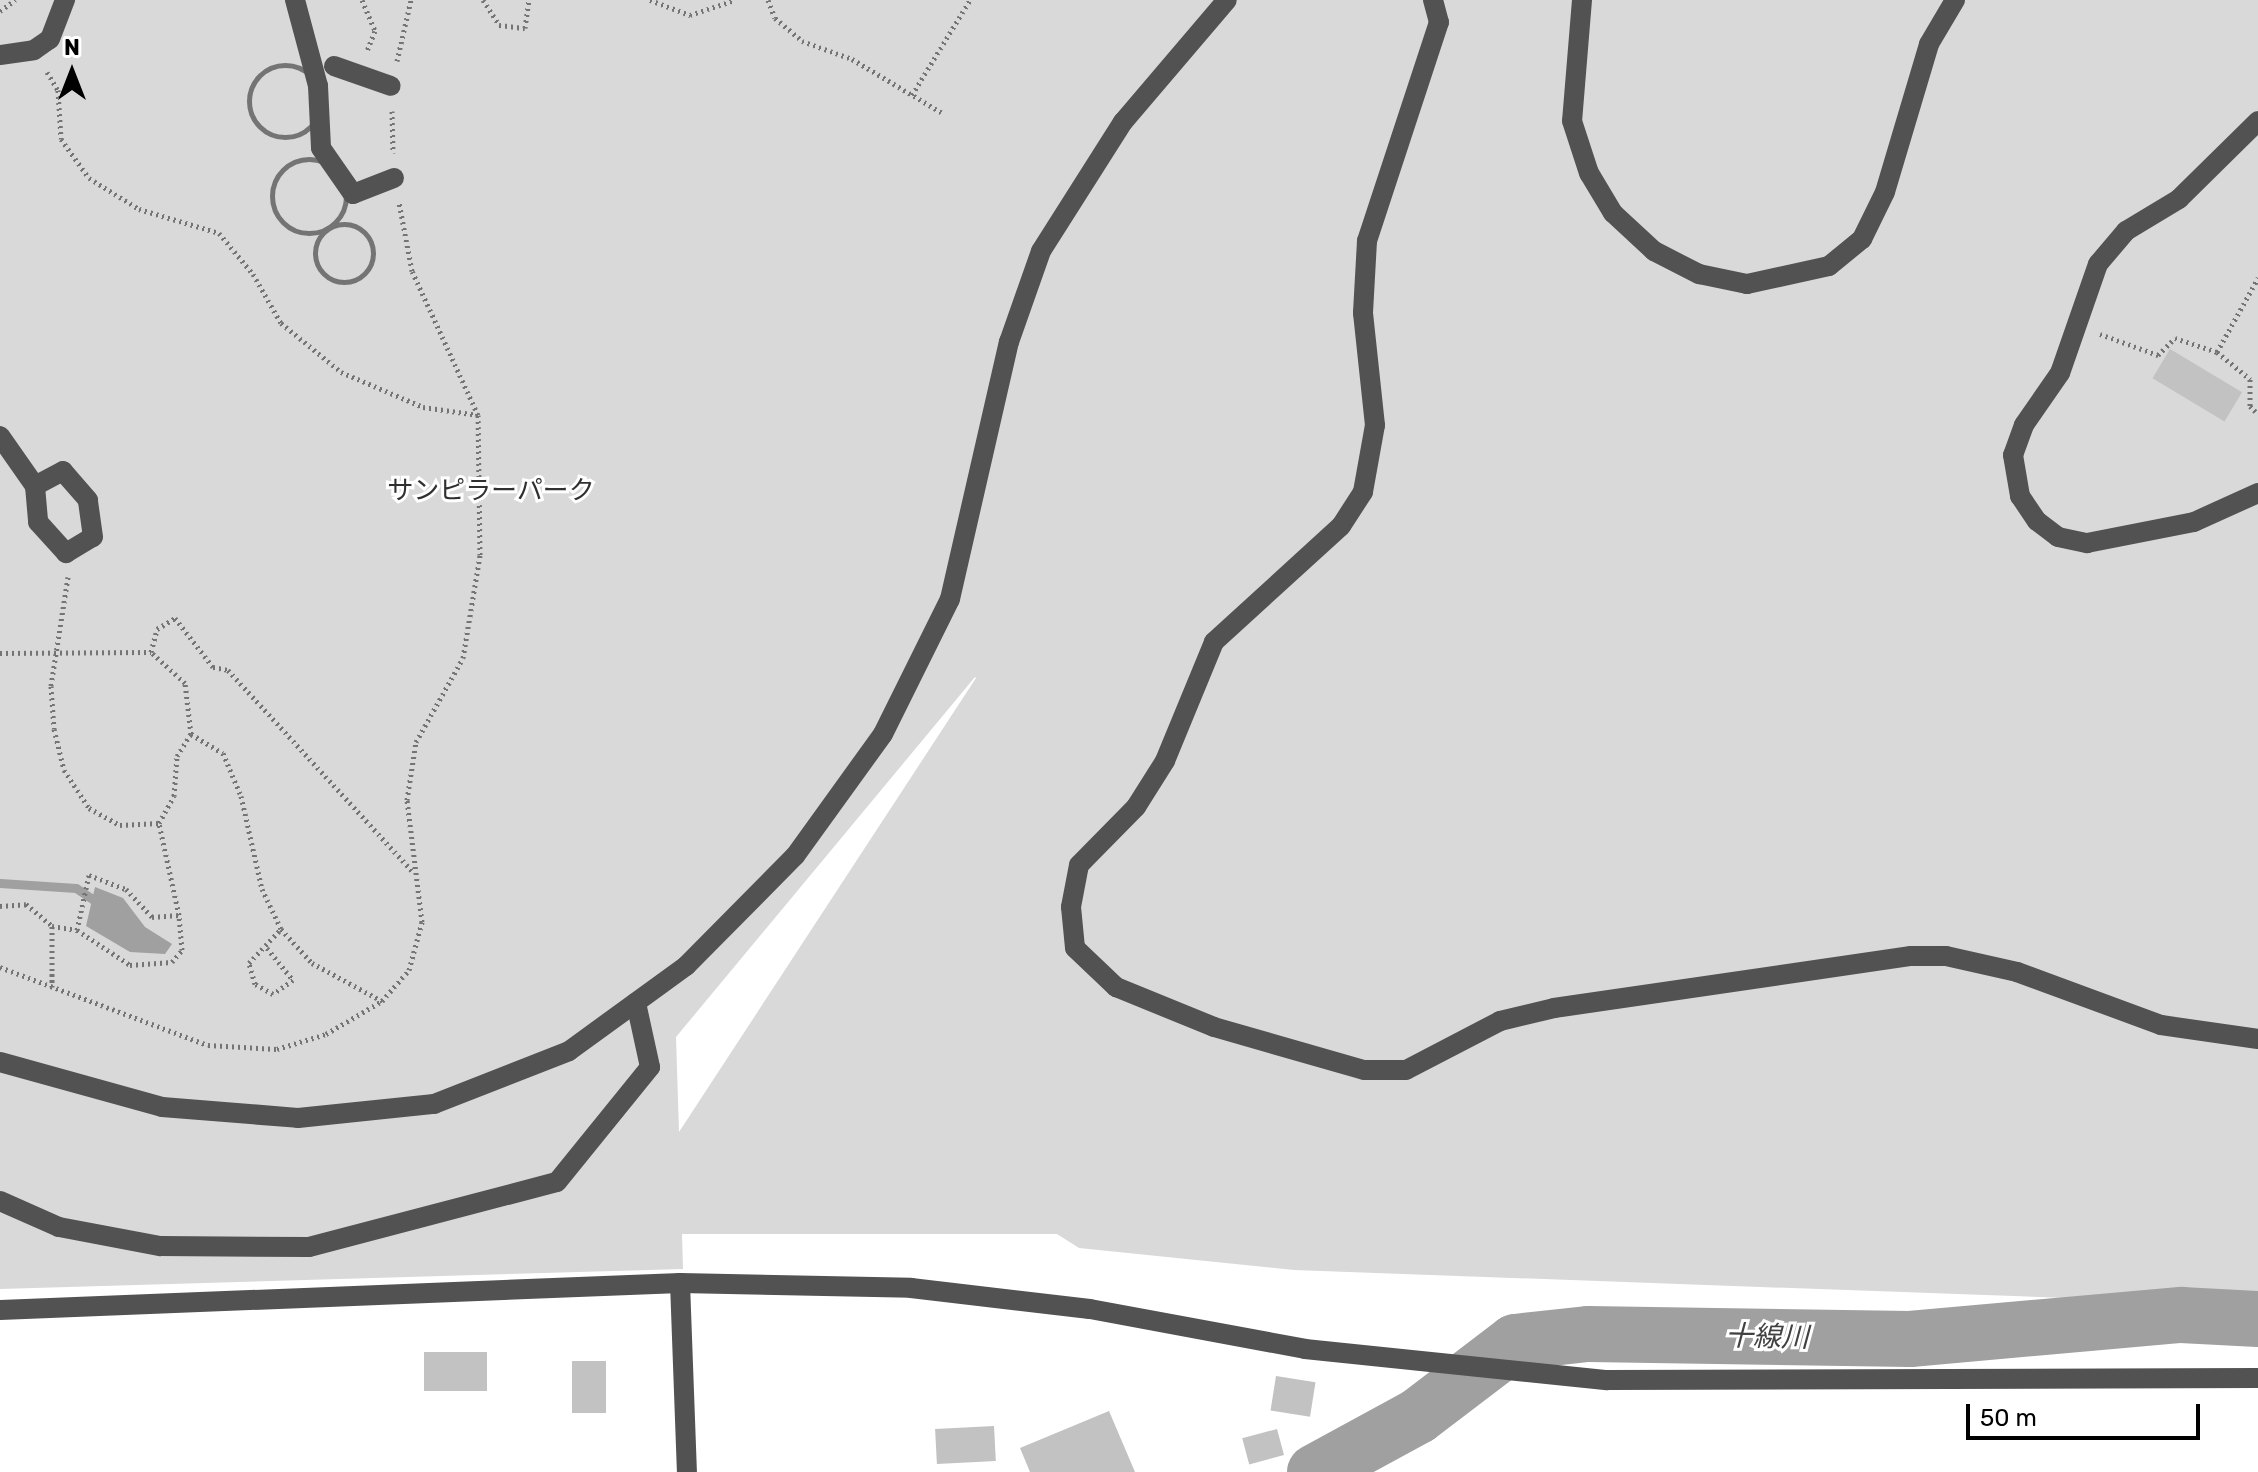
<!DOCTYPE html>
<meta charset="utf-8">
<style>
body{margin:0}
#map{position:relative;width:2258px;height:1472px;overflow:hidden;background:#fff;font-family:Rubik,"Noto Sans JP",sans-serif}
div>[style]{position:absolute}
.green>*{inset:0;background:#d9d9d9}
.water>*{inset:0;background:#a0a0a0}
.stream>*{height:9px;margin:-4.5px;padding:0 4.5px;transform-origin:4.5px;border-radius:4.5px;background:#a0a0a0}
.river>*{height:56px;margin:-28px;padding:0 28px;transform-origin:28px;border-radius:28px;background:#a0a0a0}
.building>*{inset:0;background:#c2c2c2;transform-origin:0 0}
.path>*{height:5px;margin-top:-2.5px;transform-origin:0;background:repeating-linear-gradient(90deg,#747474 0 2px,transparent 0 6px)}
.path>.ring{margin:-2.5px;padding:0;box-sizing:content-box;background:none;border:5px solid #747474;border-radius:50%}
.minor>*{height:20px;margin:-10px;padding:0 10px;transform-origin:10px;border-radius:10px;background:#525252}
span{translate:-50% -50%;white-space:nowrap;text-align:center;line-height:1.15;-webkit-text-stroke:6px #fff;paint-order:stroke}
.park-label{font-size:26px;color:#303030}
.water-label{font-size:28px;color:#414141;font-style:italic}
.north{position:absolute;left:32px;top:32px;width:80px;height:80px;-webkit-text-stroke:6px #fff;paint-order:stroke;rotate:0deg;font-size:22px;font-weight:700;line-height:32px;text-align:center;color:#000}
.north::after{content:'';display:block;margin:auto;width:28px;height:36px;background:#000;clip-path:polygon(50% 0,100% 100%,50% 72%,0 100%)}
.scale{position:absolute;left:1966px;top:1404px;width:234px;height:36px;box-sizing:border-box;border:4px solid #000;border-top:0;padding-left:10px;font-size:24px;line-height:28px;white-space:nowrap;color:#000;-webkit-text-stroke:6px #fff;paint-order:stroke}
</style>
<div id="map">
<div class="green">
<div style="clip-path:polygon(evenodd,0 0,2258px 0,2258px 1305px,1294px 1270px,1079px 1248px,1057px 1234px,682px 1234px,683px 1269px,0 1289px,0 0,975px 677px,976px 678px,679px 1132px,676px 1037px,975px 677px)"></div>
</div>
<div class="water">
<div style="clip-path:polygon(95px 887px,123px 898px,145px 927px,172px 944px,165px 954px,130px 952px,86px 926px)"></div>
</div>
<div class="stream">
<div style="left:0;top:883px;width:76px;rotate:3.8deg"></div>
<div style="left:76px;top:888px;width:30px;rotate:34deg"></div>
</div>
<div class="river">
<div style="left:1315px;top:1472px;width:117px;rotate:-28.5deg"></div>
<div style="left:1418px;top:1416px;width:122px;rotate:-37.3deg"></div>
<div style="left:1515px;top:1342px;width:73px;rotate:-6.3deg"></div>
<div style="left:1588px;top:1334px;width:322px;rotate:0.9deg"></div>
<div style="left:1910px;top:1339px;width:272px;rotate:-5.1deg"></div>
<div style="left:2181px;top:1315px;width:77px;rotate:3deg"></div>
</div>
<div class="building">
<div style="left:2170px;top:349px;width:84px;height:34px;rotate:31deg"></div>
<div style="left:424px;top:1352px;width:63px;height:39px"></div>
<div style="left:572px;top:1361px;width:34px;height:52px"></div>
<div style="left:1276px;top:1376px;width:40px;height:35px;rotate:9deg"></div>
<div style="clip-path:polygon(1109px 1411px,1135px 1472px,1030px 1472px,1020px 1448px)"></div>
<div style="left:994px;top:1426px;width:35px;height:59px;rotate:87deg"></div>
<div style="left:1277px;top:1429px;width:27px;height:36px;rotate:75deg"></div>
</div>
<div class="path">
<div style="left:362px;top:0;width:34px;rotate:67deg"></div>
<div style="left:375px;top:31px;width:22px;rotate:112deg"></div>
<div style="left:483px;top:0;width:30px;rotate:57deg"></div>
<div style="left:499px;top:25px;width:26px;rotate:7deg"></div>
<div style="left:525px;top:28px;width:28px;rotate:-82deg"></div>
<div style="left:650px;top:0;width:43px;rotate:20.6deg"></div>
<div style="left:690px;top:15px;width:47px;rotate:-18.4deg"></div>
<div style="left:768px;top:0;width:19px;rotate:69deg"></div>
<div style="left:775px;top:18px;width:35px;rotate:40deg"></div>
<div style="left:802px;top:41px;width:53px;rotate:19.8deg"></div>
<div style="left:852px;top:59px;width:107px;rotate:30.9deg"></div>
<div style="left:0;top:11px;width:19px;rotate:-36deg"></div>
<div style="left:397px;top:61px;width:63px;rotate:-77.1deg"></div>
<div class="ring" style="left:249px;top:65px;width:67px;height:67px"></div>
<div style="left:47px;top:72px;width:21px;rotate:59deg"></div>
<div style="left:58px;top:90px;width:49px;rotate:86.5deg"></div>
<div style="left:61px;top:139px;width:48px;rotate:54.3deg"></div>
<div style="left:89px;top:178px;width:59px;rotate:31.8deg"></div>
<div style="left:139px;top:209px;width:84px;rotate:16.7deg"></div>
<div style="left:219px;top:233px;width:53px;rotate:50.3deg"></div>
<div style="left:253px;top:274px;width:56px;rotate:60.3deg"></div>
<div style="left:281px;top:323px;width:77px;rotate:39.2deg"></div>
<div style="left:341px;top:372px;width:89px;rotate:23.1deg"></div>
<div style="left:423px;top:407px;width:56px;rotate:8.3deg"></div>
<div style="left:912px;top:95px;width:111px;rotate:-58.6deg"></div>
<div style="left:392px;top:111px;width:42px;rotate:88.6deg"></div>
<div class="ring" style="left:272px;top:159px;width:69px;height:69px"></div>
<div class="ring" style="left:315px;top:224px;width:53px;height:53px"></div>
<div style="left:2100px;top:334px;width:62px;rotate:19.9deg"></div>
<div style="left:2158px;top:355px;width:24px;rotate:-45deg"></div>
<div style="left:2175px;top:338px;width:44px;rotate:18.4deg"></div>
<div style="left:2217px;top:352px;width:43px;rotate:39.3deg"></div>
<div style="left:2250px;top:379px;width:27px;rotate:90deg"></div>
<div style="left:2250px;top:406px;width:11px;rotate:45deg"></div>
<div style="left:2217px;top:352px;width:85px;rotate:-61deg"></div>
<div style="left:68px;top:577px;width:110px;rotate:98.9deg"></div>
<div style="left:51px;top:686px;width:43px;rotate:86deg"></div>
<div style="left:54px;top:729px;width:42px;rotate:76.3deg"></div>
<div style="left:64px;top:770px;width:45px;rotate:56.7deg"></div>
<div style="left:89px;top:808px;width:35px;rotate:29deg"></div>
<div style="left:120px;top:825px;width:39px;rotate:-3deg"></div>
<div style="left:159px;top:823px;width:31px;rotate:-61deg"></div>
<div style="left:174px;top:796px;width:40px;rotate:-85.7deg"></div>
<div style="left:177px;top:756px;width:26px;rotate:-58deg"></div>
<div style="left:191px;top:734px;width:51px;rotate:-96.7deg"></div>
<div style="left:185px;top:683px;width:46px;rotate:-137.6deg"></div>
<div style="left:151px;top:652px;width:24px;rotate:-75deg"></div>
<div style="left:157px;top:629px;width:21px;rotate:-31deg"></div>
<div style="left:175px;top:618px;width:62px;rotate:52.2deg"></div>
<div style="left:213px;top:667px;width:15px;rotate:11deg"></div>
<div style="left:228px;top:670px;width:274px;rotate:47.5deg"></div>
<div style="left:0;top:653px;width:151px;rotate:-0.4deg"></div>
<div style="left:191px;top:734px;width:37px;rotate:31deg"></div>
<div style="left:223px;top:753px;width:47px;rotate:67.3deg"></div>
<div style="left:241px;top:796px;width:95px;rotate:77.3deg"></div>
<div style="left:262px;top:889px;width:44px;rotate:64.6deg"></div>
<div style="left:281px;top:929px;width:46px;rotate:47.6deg"></div>
<div style="left:312px;top:963px;width:80px;rotate:28.5deg"></div>
<div style="left:0;top:906px;width:26px;rotate:-4deg"></div>
<div style="left:26px;top:904px;width:34px;rotate:40deg"></div>
<div style="left:52px;top:926px;width:25px;rotate:9deg"></div>
<div style="left:77px;top:930px;width:64px;rotate:33.4deg"></div>
<div style="left:130px;top:965px;width:42px;rotate:-4.1deg"></div>
<div style="left:172px;top:962px;width:16px;rotate:-50deg"></div>
<div style="left:182px;top:950px;width:35px;rotate:-95deg"></div>
<div style="left:179px;top:915px;width:94px;rotate:-102.3deg"></div>
<div style="left:52px;top:926px;width:61px;rotate:90deg"></div>
<div style="left:77px;top:930px;width:56px;rotate:-77.7deg"></div>
<div style="left:89px;top:875px;width:40px;rotate:21deg"></div>
<div style="left:126px;top:889px;width:38px;rotate:47deg"></div>
<div style="left:152px;top:917px;width:27px;rotate:-4deg"></div>
<div style="left:267px;top:948px;width:41px;rotate:50.9deg"></div>
<div style="left:293px;top:980px;width:24px;rotate:145deg"></div>
<div style="left:273px;top:994px;width:21px;rotate:-151deg"></div>
<div style="left:255px;top:984px;width:22px;rotate:-106deg"></div>
<div style="left:249px;top:963px;width:47px;rotate:-46.7deg"></div>
<div style="left:0;top:967px;width:222px;rotate:20.6deg"></div>
<div style="left:208px;top:1045px;width:69px;rotate:3.3deg"></div>
<div style="left:277px;top:1049px;width:51px;rotate:-17deg"></div>
<div style="left:326px;top:1034px;width:65px;rotate:-30.5deg"></div>
<div style="left:382px;top:1001px;width:41px;rotate:-48.9deg"></div>
<div style="left:409px;top:970px;width:50px;rotate:-74.8deg"></div>
<div style="left:422px;top:922px;width:123px;rotate:-97deg"></div>
<div style="left:407px;top:800px;width:59px;rotate:-81.2deg"></div>
<div style="left:416px;top:742px;width:96px;rotate:-60.8deg"></div>
<div style="left:463px;top:658px;width:104px;rotate:-80.6deg"></div>
<div style="left:480px;top:555px;width:140px;rotate:-90.8deg"></div>
<div style="left:478px;top:415px;width:158px;rotate:-114.6deg"></div>
<div style="left:412px;top:271px;width:70px;rotate:-100.7deg"></div>
</div>
<div class="minor">
<div style="left:295px;top:0;width:89px;rotate:75deg"></div>
<div style="left:318px;top:86px;width:62px;rotate:87.2deg"></div>
<div style="left:321px;top:148px;width:56px;rotate:55.2deg"></div>
<div style="left:353px;top:194px;width:44px;rotate:-21.3deg"></div>
<div style="left:1433px;top:0;width:23px;rotate:75deg"></div>
<div style="left:1439px;top:22px;width:231px;rotate:108.2deg"></div>
<div style="left:1367px;top:241px;width:72px;rotate:93.2deg"></div>
<div style="left:1363px;top:313px;width:113px;rotate:83.9deg"></div>
<div style="left:1375px;top:425px;width:68px;rotate:100.2deg"></div>
<div style="left:1363px;top:492px;width:40px;rotate:122.9deg"></div>
<div style="left:1341px;top:526px;width:172px;rotate:137.6deg"></div>
<div style="left:1214px;top:642px;width:129px;rotate:112.4deg"></div>
<div style="left:1165px;top:761px;width:54px;rotate:122.2deg"></div>
<div style="left:1136px;top:807px;width:81px;rotate:134.5deg"></div>
<div style="left:1079px;top:865px;width:43px;rotate:100.8deg"></div>
<div style="left:1071px;top:907px;width:41px;rotate:84.4deg"></div>
<div style="left:1075px;top:948px;width:57px;rotate:43.6deg"></div>
<div style="left:1116px;top:987px;width:106px;rotate:22.2deg"></div>
<div style="left:1214px;top:1027px;width:156px;rotate:16deg"></div>
<div style="left:1364px;top:1070px;width:42px"></div>
<div style="left:1406px;top:1070px;width:106px;rotate:-27.5deg"></div>
<div style="left:1500px;top:1021px;width:56px;rotate:-13.5deg"></div>
<div style="left:1554px;top:1008px;width:361px;rotate:-8.3deg"></div>
<div style="left:1911px;top:956px;width:35px"></div>
<div style="left:1946px;top:956px;width:73px;rotate:12.7deg"></div>
<div style="left:2017px;top:972px;width:153px;rotate:20.2deg"></div>
<div style="left:2161px;top:1025px;width:98px;rotate:8.2deg"></div>
<div style="left:1582px;top:0;width:121px;rotate:94.7deg"></div>
<div style="left:1572px;top:121px;width:55px;rotate:71.9deg"></div>
<div style="left:1589px;top:173px;width:47px;rotate:59deg"></div>
<div style="left:1613px;top:213px;width:56px;rotate:42.8deg"></div>
<div style="left:1654px;top:251px;width:51px;rotate:27.1deg"></div>
<div style="left:1699px;top:274px;width:49px;rotate:11.8deg"></div>
<div style="left:1747px;top:284px;width:84px;rotate:-12.4deg"></div>
<div style="left:1829px;top:266px;width:43px;rotate:-39.3deg"></div>
<div style="left:1862px;top:239px;width:52px;rotate:-63.9deg"></div>
<div style="left:1885px;top:192px;width:154px;rotate:-73.4deg"></div>
<div style="left:1929px;top:44px;width:51px;rotate:-59.4deg"></div>
<div style="left:0;top:55px;width:34px;rotate:-8deg"></div>
<div style="left:34px;top:50px;width:19px;rotate:-35deg"></div>
<div style="left:50px;top:39px;width:42px;rotate:-69deg"></div>
<div style="left:334px;top:66px;width:60px;rotate:19.3deg"></div>
<div style="left:2258px;top:121px;width:111px;rotate:135.4deg"></div>
<div style="left:2179px;top:199px;width:62px;rotate:148.9deg"></div>
<div style="left:2126px;top:231px;width:43px;rotate:130.3deg"></div>
<div style="left:2098px;top:264px;width:115px;rotate:109.2deg"></div>
<div style="left:2060px;top:373px;width:63px;rotate:124.7deg"></div>
<div style="left:2024px;top:425px;width:32px;rotate:110deg"></div>
<div style="left:2013px;top:455px;width:42px;rotate:80.3deg"></div>
<div style="left:2020px;top:496px;width:30px;rotate:56deg"></div>
<div style="left:2037px;top:521px;width:26px;rotate:37deg"></div>
<div style="left:2058px;top:537px;width:30px;rotate:12deg"></div>
<div style="left:2087px;top:543px;width:109px;rotate:-11.1deg"></div>
<div style="left:2194px;top:522px;width:70px;rotate:-24.4deg"></div>
<div style="left:0;top:436px;width:61px;rotate:55deg"></div>
<div style="left:35px;top:486px;width:36px;rotate:85deg"></div>
<div style="left:38px;top:522px;width:42px;rotate:47.9deg"></div>
<div style="left:66px;top:553px;width:31px;rotate:-31deg"></div>
<div style="left:93px;top:537px;width:37px;rotate:-98deg"></div>
<div style="left:88px;top:500px;width:38px;rotate:-131deg"></div>
<div style="left:63px;top:471px;width:32px;rotate:152deg"></div>
<div style="left:0;top:1062px;width:168px;rotate:15.5deg"></div>
<div style="left:162px;top:1107px;width:136px;rotate:4.6deg"></div>
<div style="left:298px;top:1118px;width:137px;rotate:-5.9deg"></div>
<div style="left:434px;top:1104px;width:145px;rotate:-21.4deg"></div>
<div style="left:569px;top:1051px;width:145px;rotate:-36deg"></div>
<div style="left:686px;top:966px;width:155px;rotate:-45.3deg"></div>
<div style="left:795px;top:856px;width:150px;rotate:-54.2deg"></div>
<div style="left:883px;top:734px;width:151px;rotate:-63.6deg"></div>
<div style="left:950px;top:599px;width:264px;rotate:-77.1deg"></div>
<div style="left:1009px;top:342px;width:96px;rotate:-70.6deg"></div>
<div style="left:1041px;top:251px;width:153px;rotate:-57.6deg"></div>
<div style="left:1123px;top:122px;width:160px;rotate:-49.6deg"></div>
<div style="left:0;top:1201px;width:64px;rotate:23.8deg"></div>
<div style="left:59px;top:1227px;width:103px;rotate:10.7deg"></div>
<div style="left:160px;top:1246px;width:149px;rotate:0.4deg"></div>
<div style="left:309px;top:1247px;width:256px;rotate:-14.7deg"></div>
<div style="left:557px;top:1182px;width:148px;rotate:-51deg"></div>
<div style="left:650px;top:1067px;width:66px;rotate:-102.3deg"></div>
<div style="left:680px;top:1283px;width:189px;rotate:87.9deg"></div>
<div style="left:0;top:1310px;width:681px;rotate:-2.27deg"></div>
<div style="left:680px;top:1283px;width:231px;rotate:1.2deg"></div>
<div style="left:911px;top:1288px;width:180px;rotate:6.7deg"></div>
<div style="left:1090px;top:1309px;width:219px;rotate:10.5deg"></div>
<div style="left:1305px;top:1349px;width:304px;rotate:5.9deg"></div>
<div style="left:1607px;top:1380px;width:651px;rotate:-0.18deg"></div>
</div>
<div class="park-label">
<span style="left:491px;top:491px">サンピラーパーク</span>
</div>
<div class="water-label">
<span style="left:1767px;top:1337px;rotate:1deg">十線川</span>
</div>
<div class="north">N</div>
<div class="scale">50 m</div>
</div>
